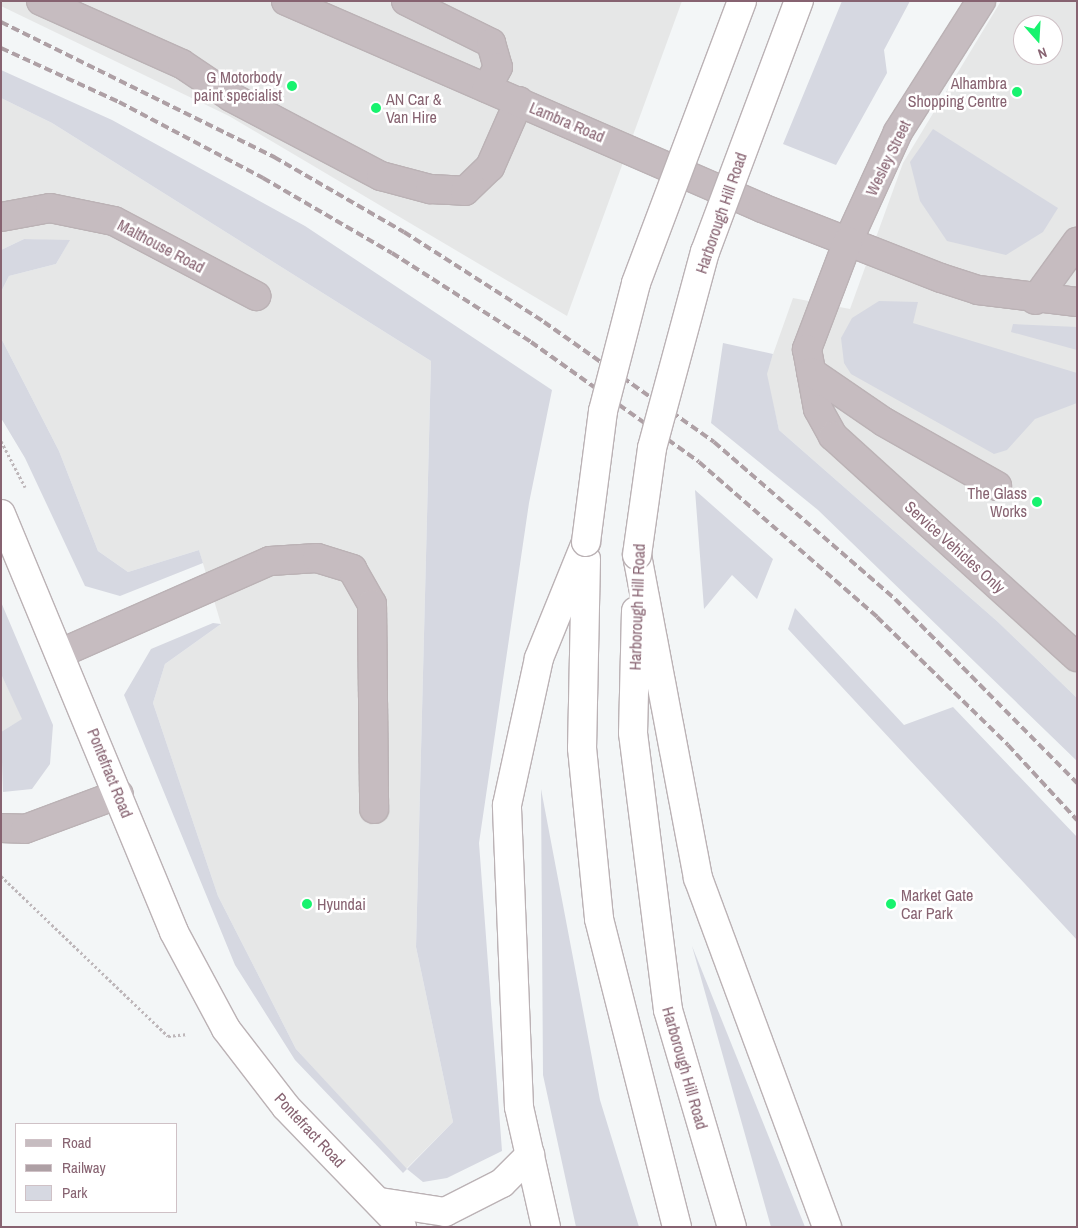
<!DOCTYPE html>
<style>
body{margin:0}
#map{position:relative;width:1078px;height:1228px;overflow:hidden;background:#f3f6f7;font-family:"Archivo Narrow",sans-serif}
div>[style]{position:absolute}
.built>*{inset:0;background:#e6e7e7}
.green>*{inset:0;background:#d6d8e1}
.path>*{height:3px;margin-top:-1.5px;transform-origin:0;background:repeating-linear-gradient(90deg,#beb7ba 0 2.5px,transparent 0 5px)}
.roads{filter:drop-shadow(1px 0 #bbb2b5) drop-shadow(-1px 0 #bbb2b5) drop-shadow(0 1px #bbb2b5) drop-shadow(0 -1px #bbb2b5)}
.minor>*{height:28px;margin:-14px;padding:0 14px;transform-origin:14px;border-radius:14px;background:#c6bcc0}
.highway>*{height:28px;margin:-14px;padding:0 14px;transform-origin:14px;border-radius:14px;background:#fff}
.rail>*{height:4px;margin-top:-2px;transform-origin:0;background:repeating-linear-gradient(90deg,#aea0a5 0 8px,transparent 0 12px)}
.bridges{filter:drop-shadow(1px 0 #bbb2b5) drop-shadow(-1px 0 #bbb2b5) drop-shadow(0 1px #bbb2b5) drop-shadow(0 -1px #bbb2b5)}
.highway-bridge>*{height:28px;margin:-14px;padding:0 14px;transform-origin:14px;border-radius:14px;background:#fff}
.dots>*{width:14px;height:14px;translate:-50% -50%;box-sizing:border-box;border:2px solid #fff;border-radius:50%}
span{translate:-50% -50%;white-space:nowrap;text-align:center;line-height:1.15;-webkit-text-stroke:5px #fff;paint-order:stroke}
.poi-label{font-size:16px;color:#876371}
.right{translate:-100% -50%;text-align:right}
.left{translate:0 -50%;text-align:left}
.street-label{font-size:16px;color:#876371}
.frame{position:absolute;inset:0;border:2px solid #876371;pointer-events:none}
.legend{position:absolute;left:15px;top:1123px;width:162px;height:90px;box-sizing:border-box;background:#fff;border:1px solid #cfc1c6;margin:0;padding:6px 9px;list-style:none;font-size:15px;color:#876371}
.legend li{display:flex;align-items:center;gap:10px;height:25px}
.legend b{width:25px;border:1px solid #cfc1c6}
.north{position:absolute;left:1013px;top:15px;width:50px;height:50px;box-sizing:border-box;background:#fff;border:1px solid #cfc1c6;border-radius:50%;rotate:161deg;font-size:14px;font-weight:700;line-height:20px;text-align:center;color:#876371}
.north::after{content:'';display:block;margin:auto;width:18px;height:22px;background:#17f36e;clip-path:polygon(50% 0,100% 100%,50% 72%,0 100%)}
</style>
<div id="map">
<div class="built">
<div style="clip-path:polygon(1px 1px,682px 1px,567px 316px,229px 116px,1px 6px)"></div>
<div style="clip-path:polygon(evenodd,1001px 1px,1077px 1px,1077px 698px,998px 622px,779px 430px,766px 374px,793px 298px,850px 309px,903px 163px,1001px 1px,1023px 25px,1053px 25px,1053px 55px,1023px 55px,1023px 25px)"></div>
<div style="clip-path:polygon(1px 98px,52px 123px,431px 361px,416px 947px,453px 1122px,406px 1169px,296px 1049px,218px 896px,153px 703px,165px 664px,221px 624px,199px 550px,128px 572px,98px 551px,59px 451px,1px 338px,1px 292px,9px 276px,56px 264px,69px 241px,24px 239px,1px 250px)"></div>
<div style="clip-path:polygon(1px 674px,23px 719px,1px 732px)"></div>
</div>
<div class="green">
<div style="clip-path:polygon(842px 1px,910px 1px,884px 50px,887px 73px,836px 165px,783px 144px)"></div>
<div style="clip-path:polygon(1px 70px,112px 120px,305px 226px,552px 390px,529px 503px,479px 843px,502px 1151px,447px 1178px,423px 1182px,407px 1169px,403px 1173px,295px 1060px,235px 965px,124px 695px,151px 649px,213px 623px,221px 624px,165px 664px,153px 703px,218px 896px,296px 1049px,407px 1169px,453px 1122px,416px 947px,431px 361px,52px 123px,1px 98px)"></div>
<div style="clip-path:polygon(933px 129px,1058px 208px,1043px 232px,1006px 255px,947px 241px,920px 201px,910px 162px)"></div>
<div style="clip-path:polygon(24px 239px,70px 240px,56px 264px,9px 276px,1px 292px,1px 250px)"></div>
<div style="clip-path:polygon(879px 301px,918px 302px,913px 323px,1077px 373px,1077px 403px,1035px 419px,1007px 450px,994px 454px,851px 374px,844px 363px,841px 338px,852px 318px)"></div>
<div style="clip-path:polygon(1013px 324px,1077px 327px,1077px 350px,1011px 332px)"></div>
<div style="clip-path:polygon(1px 338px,59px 451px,98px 551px,128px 572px,199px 550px,203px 563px,120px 596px,85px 586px,25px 458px,1px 418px)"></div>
<div style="clip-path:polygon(723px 343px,773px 354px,767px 374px,779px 430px,998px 622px,1077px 698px,1077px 761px,818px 510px,711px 423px)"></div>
<div style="clip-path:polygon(695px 490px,773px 559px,757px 599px,732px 575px,704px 609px)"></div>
<div style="clip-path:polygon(1px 602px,53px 725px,50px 764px,32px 789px,3px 792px,1px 732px,22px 719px,1px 674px)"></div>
<div style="clip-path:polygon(795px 608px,904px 725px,953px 707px,1077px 837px,1077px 940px,788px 629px)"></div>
<div style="clip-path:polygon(541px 789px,600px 1100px,639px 1227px,576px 1227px,543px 1075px)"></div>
<div style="clip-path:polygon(692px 946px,805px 1227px,771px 1227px)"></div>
</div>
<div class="path">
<div style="left:1px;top:441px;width:52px;rotate:62.4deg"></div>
<div style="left:1px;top:876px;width:231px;rotate:43.8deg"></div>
<div style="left:168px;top:1036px;width:20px;rotate:-6deg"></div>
</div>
<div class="roads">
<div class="minor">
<div style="left:41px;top:1px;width:154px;rotate:24.1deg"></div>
<div style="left:182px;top:64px;width:59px;rotate:34deg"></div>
<div style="left:231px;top:97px;width:170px;rotate:27.8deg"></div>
<div style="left:381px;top:176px;width:51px;rotate:14.9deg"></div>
<div style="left:430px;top:189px;width:35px;rotate:3deg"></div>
<div style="left:465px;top:191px;width:35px;rotate:-44deg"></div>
<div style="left:490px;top:167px;width:72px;rotate:-66.3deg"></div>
<div style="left:286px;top:1px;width:519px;rotate:23.5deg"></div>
<div style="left:762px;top:208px;width:192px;rotate:21.4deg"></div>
<div style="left:941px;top:278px;width:39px;rotate:18deg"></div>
<div style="left:978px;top:290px;width:100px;rotate:6.9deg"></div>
<div style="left:406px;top:1px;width:95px;rotate:26.3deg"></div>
<div style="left:491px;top:43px;width:25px;rotate:74deg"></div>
<div style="left:498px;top:67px;width:24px;rotate:118deg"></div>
<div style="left:981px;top:1px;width:155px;rotate:122.4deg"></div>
<div style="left:898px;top:132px;width:120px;rotate:114.6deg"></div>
<div style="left:848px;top:241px;width:116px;rotate:110.8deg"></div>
<div style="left:807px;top:349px;width:61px;rotate:79.6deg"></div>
<div style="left:818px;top:409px;width:31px;rotate:61deg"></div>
<div style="left:833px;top:436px;width:329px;rotate:42.2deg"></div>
<div style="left:1px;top:217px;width:50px;rotate:-10.4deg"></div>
<div style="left:50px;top:208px;width:65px;rotate:11.5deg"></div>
<div style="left:114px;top:221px;width:161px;rotate:27.8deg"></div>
<div style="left:1035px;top:300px;width:72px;rotate:-54.1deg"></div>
<div style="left:811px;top:372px;width:88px;rotate:34.4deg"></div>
<div style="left:884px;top:422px;width:130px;rotate:29.5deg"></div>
<div style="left:61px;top:653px;width:228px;rotate:-23.8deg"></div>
<div style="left:270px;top:561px;width:47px;rotate:-3.7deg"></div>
<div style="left:317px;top:558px;width:37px;rotate:17deg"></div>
<div style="left:352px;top:569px;width:40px;rotate:60.3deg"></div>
<div style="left:372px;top:604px;width:205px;rotate:89.4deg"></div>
<div style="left:1px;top:828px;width:24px;rotate:2deg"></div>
<div style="left:25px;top:829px;width:100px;rotate:-20.4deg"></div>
</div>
<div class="highway">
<div style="left:1px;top:514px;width:452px;rotate:67.5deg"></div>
<div style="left:174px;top:932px;width:110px;rotate:61.8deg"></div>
<div style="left:226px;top:1029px;width:98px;rotate:52.4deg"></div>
<div style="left:286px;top:1107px;width:167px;rotate:46deg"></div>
<div style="left:637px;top:555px;width:329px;rotate:79.3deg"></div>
<div style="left:698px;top:878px;width:372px;rotate:69.7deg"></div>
<div style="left:586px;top:559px;width:189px;rotate:91.2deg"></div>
<div style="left:582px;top:748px;width:172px;rotate:84.3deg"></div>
<div style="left:599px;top:919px;width:318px;rotate:75.8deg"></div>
<div style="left:636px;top:611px;width:122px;rotate:91.4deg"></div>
<div style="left:633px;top:733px;width:279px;rotate:82.8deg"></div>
<div style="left:668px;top:1010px;width:226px;rotate:73.6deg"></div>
<div style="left:380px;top:1202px;width:66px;rotate:8.7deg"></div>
<div style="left:445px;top:1212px;width:64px;rotate:-27deg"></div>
<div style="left:502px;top:1183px;width:40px;rotate:-45deg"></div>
<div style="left:546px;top:1227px;width:123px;rotate:-102.7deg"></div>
<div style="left:519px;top:1107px;width:302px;rotate:-92.3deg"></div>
<div style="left:507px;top:805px;width:150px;rotate:-77.7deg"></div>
<div style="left:539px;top:658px;width:125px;rotate:-67.9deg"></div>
</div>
</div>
<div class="rail">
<div style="left:1px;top:22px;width:305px;rotate:26.3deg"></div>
<div style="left:274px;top:157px;width:150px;rotate:30deg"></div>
<div style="left:404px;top:232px;width:166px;rotate:32.7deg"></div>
<div style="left:544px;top:322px;width:208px;rotate:35.2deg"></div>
<div style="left:714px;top:442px;width:240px;rotate:40.9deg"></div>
<div style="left:895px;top:599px;width:259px;rotate:45.3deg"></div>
<div style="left:1px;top:48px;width:130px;rotate:24.6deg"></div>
<div style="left:119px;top:102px;width:163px;rotate:27.8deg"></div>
<div style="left:263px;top:178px;width:149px;rotate:30.2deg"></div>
<div style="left:392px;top:253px;width:165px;rotate:32.6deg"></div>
<div style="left:531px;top:342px;width:206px;rotate:35.5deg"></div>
<div style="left:699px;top:462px;width:236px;rotate:41deg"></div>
<div style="left:877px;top:617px;width:183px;rotate:44.3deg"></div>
<div style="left:1008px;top:745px;width:102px;rotate:47.4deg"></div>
</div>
<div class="bridges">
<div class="highway-bridge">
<div style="left:586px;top:542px;width:132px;rotate:-82.6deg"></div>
<div style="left:603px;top:411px;width:132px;rotate:-75.5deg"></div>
<div style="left:636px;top:283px;width:301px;rotate:-69.4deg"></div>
<div style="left:637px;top:555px;width:108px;rotate:-82deg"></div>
<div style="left:652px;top:448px;width:203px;rotate:-74.9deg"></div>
<div style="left:705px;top:252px;width:268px;rotate:-69.5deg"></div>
</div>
</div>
<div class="dots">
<div style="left:292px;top:86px;background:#17f36e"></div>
<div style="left:1017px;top:92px;background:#17f36e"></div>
<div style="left:376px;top:108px;background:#17f36e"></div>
<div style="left:1037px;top:502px;background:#17f36e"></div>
<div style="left:307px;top:904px;background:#17f36e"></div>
<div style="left:891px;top:904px;background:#17f36e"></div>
</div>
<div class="poi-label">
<span class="right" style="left:282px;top:86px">G Motorbody<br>paint specialist</span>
<span class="right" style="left:1007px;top:92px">Alhambra<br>Shopping Centre</span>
<span class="left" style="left:386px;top:108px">AN Car &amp;<br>Van Hire</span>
<span class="right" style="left:1027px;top:502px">The Glass<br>Works</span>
<span class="left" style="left:901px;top:904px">Market Gate<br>Car Park</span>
<span class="left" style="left:317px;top:904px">Hyundai</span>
</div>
<div class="street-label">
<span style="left:567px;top:122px;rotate:23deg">Lambra Road</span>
<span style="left:888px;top:158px;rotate:-64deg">Wesley Street</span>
<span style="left:721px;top:213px;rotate:-71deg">Harborough Hill Road</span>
<span style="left:161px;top:246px;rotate:28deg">Malthouse Road</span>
<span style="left:955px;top:547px;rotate:42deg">Service Vehicles Only</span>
<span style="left:637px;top:607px;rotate:-88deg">Harborough Hill Road</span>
<span style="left:110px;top:773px;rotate:68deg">Pontefract Road</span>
<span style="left:685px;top:1068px;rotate:74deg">Harborough Hill Road</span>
<span style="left:310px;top:1130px;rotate:47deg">Pontefract Road</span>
</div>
<div class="frame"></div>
<ul class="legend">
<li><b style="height:6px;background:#c6bcc0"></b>Road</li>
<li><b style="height:6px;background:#aea0a5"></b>Railway</li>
<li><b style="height:14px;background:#d6d8e1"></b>Park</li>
</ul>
<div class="north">N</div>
</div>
